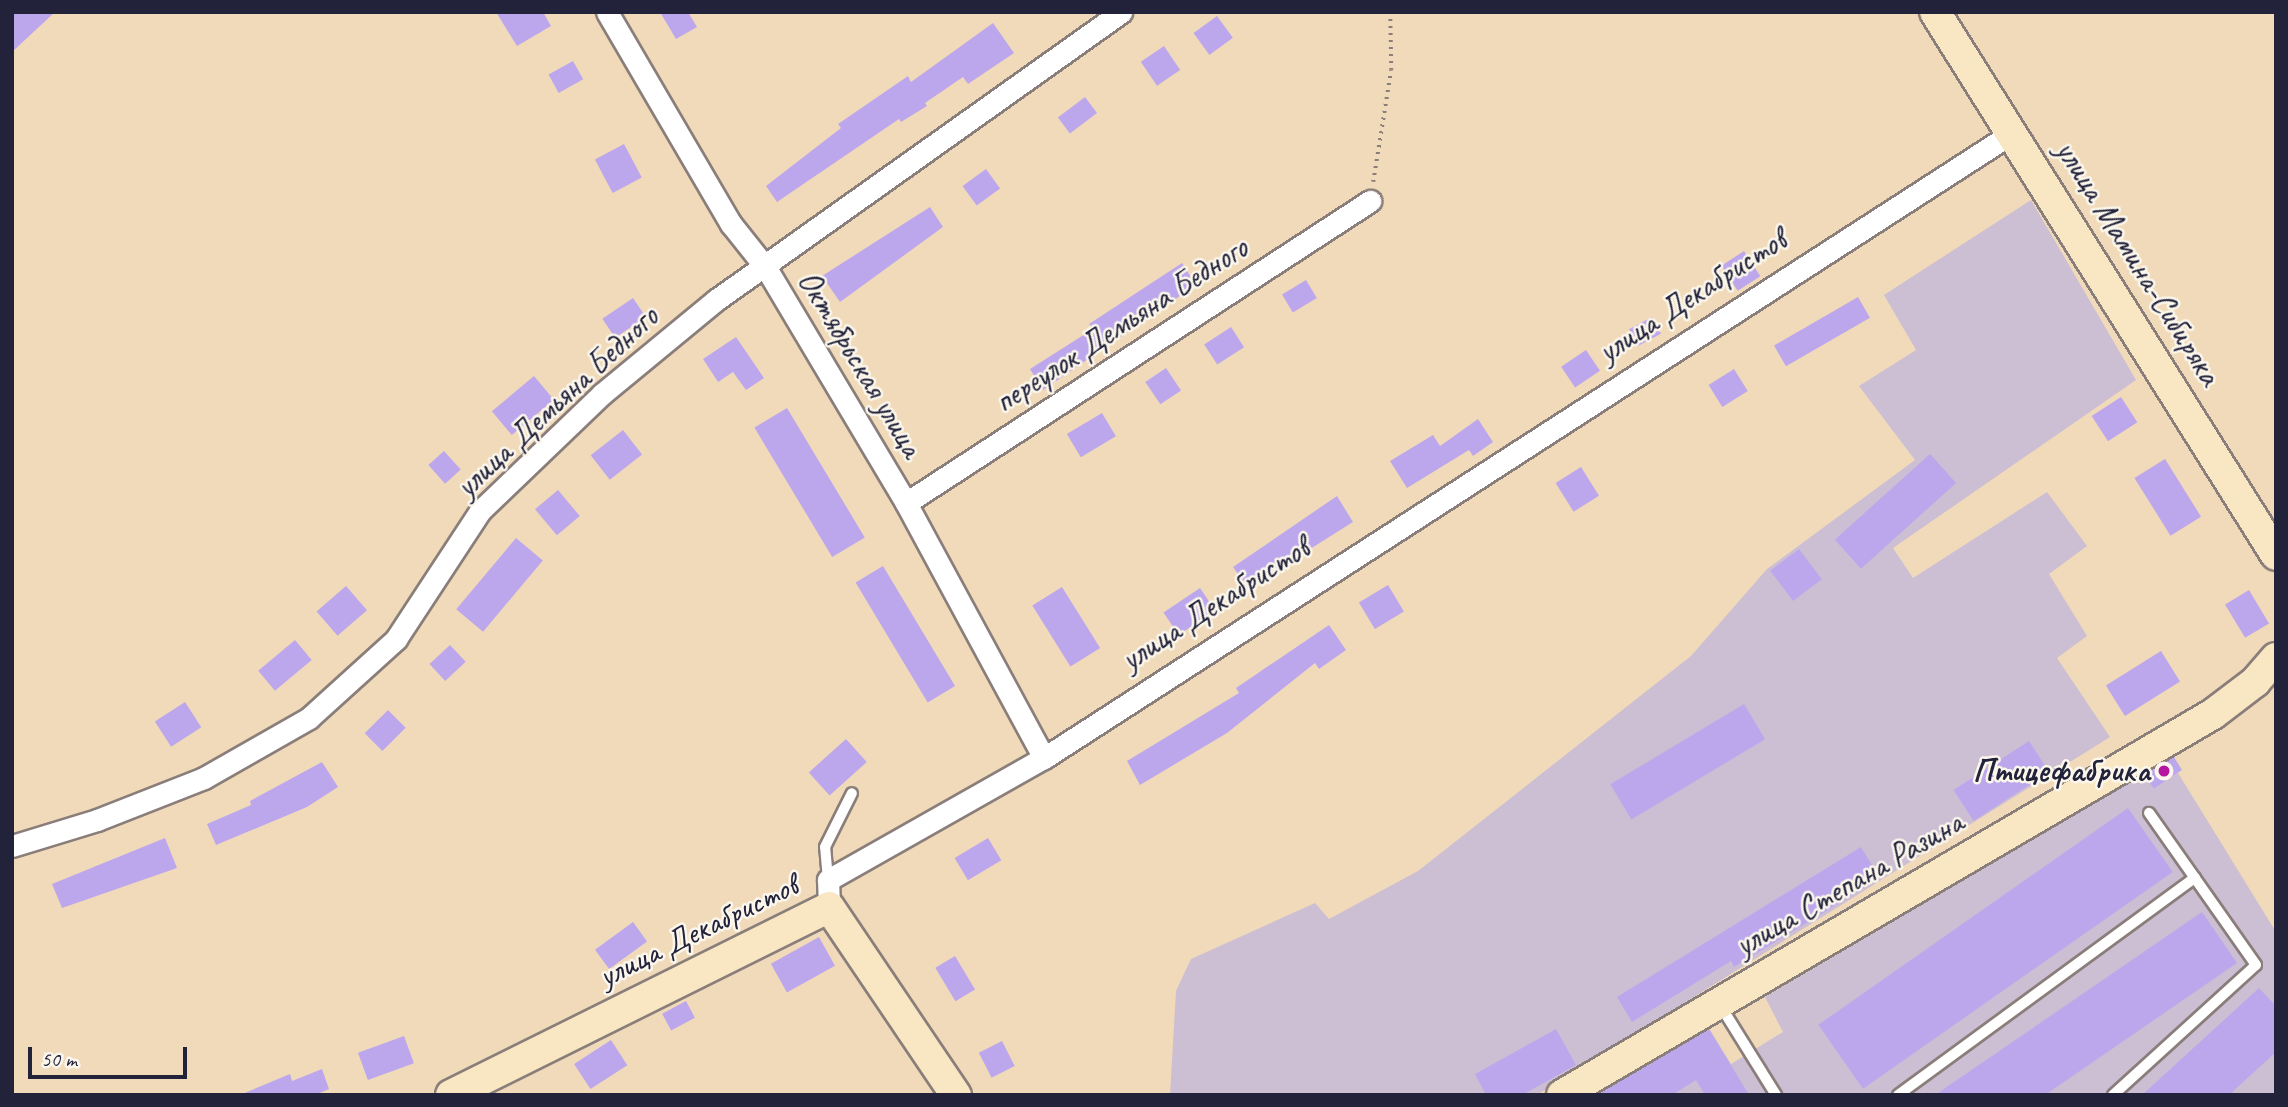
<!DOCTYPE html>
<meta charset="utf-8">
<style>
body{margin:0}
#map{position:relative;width:2288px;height:1107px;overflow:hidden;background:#f1daba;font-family:Caveat,sans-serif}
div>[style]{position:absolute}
.industrial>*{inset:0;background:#ccbed3}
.building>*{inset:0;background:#bda7ec;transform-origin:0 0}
.path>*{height:3.5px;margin-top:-1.75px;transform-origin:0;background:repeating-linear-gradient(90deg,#8a7e7a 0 2px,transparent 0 7px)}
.roads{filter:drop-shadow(2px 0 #8a7e7a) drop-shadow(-2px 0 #8a7e7a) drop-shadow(0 2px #8a7e7a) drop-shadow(0 -2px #8a7e7a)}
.lane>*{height:10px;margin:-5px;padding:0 5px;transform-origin:5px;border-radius:5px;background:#fff}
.street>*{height:21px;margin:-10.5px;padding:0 10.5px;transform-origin:10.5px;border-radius:10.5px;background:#fff}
.secondary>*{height:30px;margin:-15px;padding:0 15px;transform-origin:15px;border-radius:15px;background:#f9e7c3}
.dots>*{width:19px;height:19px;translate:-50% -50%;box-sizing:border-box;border:4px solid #fbf7ec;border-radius:50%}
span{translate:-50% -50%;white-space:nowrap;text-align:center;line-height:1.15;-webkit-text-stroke:5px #fbf7ec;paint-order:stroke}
.street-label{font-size:33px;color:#22223b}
.poi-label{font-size:33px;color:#22223b;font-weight:700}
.right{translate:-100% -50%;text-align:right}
.frame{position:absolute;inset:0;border:14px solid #22223b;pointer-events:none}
.scale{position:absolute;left:28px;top:1047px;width:159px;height:32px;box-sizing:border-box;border:4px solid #22223b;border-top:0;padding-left:9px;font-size:21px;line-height:24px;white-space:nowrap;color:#22223b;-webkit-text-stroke:5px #fbf7ec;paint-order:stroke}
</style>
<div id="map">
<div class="industrial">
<div style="clip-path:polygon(2031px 200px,2136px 380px,1893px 548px,1913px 578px,2047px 492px,2087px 546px,2049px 574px,2087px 636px,2057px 658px,2110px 737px,1537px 1095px,1170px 1095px,1176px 991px,1191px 959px,1315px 903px,1329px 919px,1418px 871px,1691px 656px,1767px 569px,1915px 460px,1859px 386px,1916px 350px,1884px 295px)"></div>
<div style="clip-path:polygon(2178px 773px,2276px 932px,2276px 1095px,1584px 1095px,1705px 1022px,1731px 1064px,1783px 1032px,1765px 997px,2144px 774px,2154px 789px)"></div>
</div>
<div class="building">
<div style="clip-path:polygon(12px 12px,55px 12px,12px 52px)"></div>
<div style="clip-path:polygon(496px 12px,543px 12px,551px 26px,517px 46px)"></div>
<div style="clip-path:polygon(660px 12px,688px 12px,697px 27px,676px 39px)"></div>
<div style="left:1217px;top:16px;width:27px;height:29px;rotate:54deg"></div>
<div style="clip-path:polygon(993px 23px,1014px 53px,968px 84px,963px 77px,925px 103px,927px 106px,901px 122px,899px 119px,777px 202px,766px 186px,841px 128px,838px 124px,908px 76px,911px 82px)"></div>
<div style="left:1164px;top:46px;width:29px;height:28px;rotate:56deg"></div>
<div style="left:573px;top:61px;width:21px;height:28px;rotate:61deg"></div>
<div style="left:1085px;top:97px;width:20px;height:34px;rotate:53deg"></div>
<div style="left:624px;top:144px;width:38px;height:33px;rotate:62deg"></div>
<div style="left:986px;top:169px;width:24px;height:29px;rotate:54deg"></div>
<div style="clip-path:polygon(930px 207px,943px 227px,840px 302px,822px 276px)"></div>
<div style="left:1744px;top:251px;width:30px;height:27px;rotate:57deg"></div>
<div style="clip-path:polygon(1182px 263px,1196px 285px,1043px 390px,1030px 369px,1093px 329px,1089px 324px)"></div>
<div style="left:1306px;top:280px;width:21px;height:28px;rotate:59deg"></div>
<div style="left:1858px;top:297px;width:24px;height:97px;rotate:60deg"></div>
<div style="left:633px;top:298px;width:23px;height:37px;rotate:56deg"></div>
<div style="left:1652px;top:317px;width:19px;height:26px;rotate:62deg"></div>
<div style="left:1231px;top:327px;width:24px;height:32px;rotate:57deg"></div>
<div style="clip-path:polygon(736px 337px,764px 378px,746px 390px,733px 372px,718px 382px,703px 359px)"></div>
<div style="left:1586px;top:350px;width:25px;height:30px;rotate:56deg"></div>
<div style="left:1166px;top:368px;width:27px;height:25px;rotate:56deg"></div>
<div style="left:1734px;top:369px;width:26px;height:30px;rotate:58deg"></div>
<div style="left:534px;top:376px;width:31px;height:55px;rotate:50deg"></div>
<div style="left:2121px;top:397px;width:30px;height:35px;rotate:57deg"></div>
<div style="left:787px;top:408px;width:151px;height:38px;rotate:59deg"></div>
<div style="left:1102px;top:413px;width:27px;height:41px;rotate:59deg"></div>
<div style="clip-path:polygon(1478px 419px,1493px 442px,1473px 456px,1469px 450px,1407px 488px,1390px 461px,1433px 435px,1440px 446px)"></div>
<div style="left:623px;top:430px;width:31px;height:41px;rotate:52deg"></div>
<div style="left:444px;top:451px;width:25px;height:21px;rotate:48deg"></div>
<div style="left:1930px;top:454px;width:39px;height:128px;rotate:48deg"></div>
<div style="left:2165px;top:459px;width:68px;height:36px;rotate:58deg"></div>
<div style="left:1581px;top:467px;width:34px;height:30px;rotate:58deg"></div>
<div style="left:558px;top:490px;width:34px;height:30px;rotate:50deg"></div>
<div style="clip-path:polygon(1337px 496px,1353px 522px,1248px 588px,1233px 567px)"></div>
<div style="left:516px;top:538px;width:35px;height:93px;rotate:40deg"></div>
<div style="left:1799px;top:549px;width:38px;height:36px;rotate:53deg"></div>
<div style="left:883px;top:566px;width:140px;height:32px;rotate:59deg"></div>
<div style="left:1388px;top:585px;width:31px;height:34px;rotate:59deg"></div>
<div style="left:346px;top:586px;width:32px;height:39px;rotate:49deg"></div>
<div style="left:1062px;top:587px;width:72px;height:35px;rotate:58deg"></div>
<div style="left:1200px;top:588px;width:27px;height:44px;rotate:56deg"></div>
<div style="left:2249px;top:590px;width:39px;height:28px;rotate:59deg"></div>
<div style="clip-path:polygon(1329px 625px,1346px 650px,1319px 669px,1315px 663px,1227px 733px,1140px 785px,1127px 761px,1239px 693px,1236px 688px)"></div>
<div style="left:295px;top:640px;width:26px;height:48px;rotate:50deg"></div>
<div style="left:450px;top:645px;width:23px;height:28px;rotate:47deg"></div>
<div style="left:2161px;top:651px;width:36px;height:65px;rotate:58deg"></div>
<div style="left:185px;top:702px;width:30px;height:36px;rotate:57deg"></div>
<div style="left:1744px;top:704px;width:41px;height:156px;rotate:59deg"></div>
<div style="left:388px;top:710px;width:25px;height:33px;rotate:45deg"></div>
<div style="left:846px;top:739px;width:31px;height:50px;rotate:48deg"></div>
<div style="left:2029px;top:741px;width:37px;height:90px;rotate:57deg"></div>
<div style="clip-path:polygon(2174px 757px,2182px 770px,2154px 789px,2144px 775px)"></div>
<div style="clip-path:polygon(322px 762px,338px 787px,307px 807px,216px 845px,207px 824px,251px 805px,250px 801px)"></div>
<div style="left:2128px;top:808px;width:78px;height:378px;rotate:55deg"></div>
<div style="clip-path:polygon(165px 838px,177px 868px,62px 908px,52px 884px)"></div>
<div style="left:988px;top:838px;width:26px;height:39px;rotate:59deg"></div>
<div style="clip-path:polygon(1861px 847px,1880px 878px,1734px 967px,1731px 961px,1632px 1022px,1617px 997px)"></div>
<div style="clip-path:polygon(2202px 912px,2237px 963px,2045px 1095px,1935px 1095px)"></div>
<div style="left:633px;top:922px;width:24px;height:47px;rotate:54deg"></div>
<div style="left:819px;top:937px;width:33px;height:55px;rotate:61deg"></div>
<div style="left:955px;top:956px;width:39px;height:23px;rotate:59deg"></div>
<div style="clip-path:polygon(2259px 988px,2276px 1006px,2276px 1052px,2229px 1095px,2142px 1095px)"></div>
<div style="left:686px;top:1001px;width:19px;height:27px;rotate:62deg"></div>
<div style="clip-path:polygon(1556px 1029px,1576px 1065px,1522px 1095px,1486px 1095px,1475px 1074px)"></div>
<div style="clip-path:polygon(1709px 1029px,1749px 1095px,1705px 1095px,1696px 1080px,1672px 1095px,1597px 1095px)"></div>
<div style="left:404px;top:1036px;width:29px;height:49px;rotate:70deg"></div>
<div style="left:611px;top:1040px;width:30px;height:44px;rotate:57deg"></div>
<div style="left:1002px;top:1041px;width:28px;height:26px;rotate:63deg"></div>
<div style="clip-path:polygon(322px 1069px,329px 1089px,315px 1095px,240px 1095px,290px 1074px,292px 1081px)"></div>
</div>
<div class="path">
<div style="left:1373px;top:182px;width:113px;rotate:-80.9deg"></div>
<div style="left:1391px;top:70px;width:58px;rotate:-91deg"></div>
</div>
<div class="roads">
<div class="lane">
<div style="left:828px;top:880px;width:33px;rotate:-95deg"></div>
<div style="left:825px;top:847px;width:60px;rotate:-63.4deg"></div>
<div style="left:1720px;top:1005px;width:106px;rotate:58.1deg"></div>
<div style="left:1898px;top:1095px;width:368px;rotate:-36.2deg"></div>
<div style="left:2113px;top:1095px;width:193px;rotate:-42.3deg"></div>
<div style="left:2256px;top:965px;width:186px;rotate:-125.1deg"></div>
</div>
<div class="street">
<div style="left:607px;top:12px;width:246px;rotate:59.7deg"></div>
<div style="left:731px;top:224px;width:56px;rotate:51.5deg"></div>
<div style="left:766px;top:268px;width:274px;rotate:59.2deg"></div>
<div style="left:906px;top:503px;width:290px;rotate:61.6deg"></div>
<div style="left:906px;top:503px;width:554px;rotate:-33.06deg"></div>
<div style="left:12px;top:846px;width:89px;rotate:-17deg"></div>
<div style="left:97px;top:820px;width:115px;rotate:-21.4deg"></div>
<div style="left:204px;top:778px;width:121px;rotate:-29.7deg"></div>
<div style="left:309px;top:718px;width:118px;rotate:-42.2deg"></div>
<div style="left:396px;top:639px;width:153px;rotate:-56.7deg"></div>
<div style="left:480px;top:511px;width:169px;rotate:-43.8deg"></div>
<div style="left:602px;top:394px;width:148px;rotate:-39.5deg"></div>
<div style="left:716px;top:300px;width:497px;rotate:-35.4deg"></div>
<div style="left:829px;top:907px;width:27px;rotate:-92deg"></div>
<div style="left:828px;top:880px;width:248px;rotate:-29.5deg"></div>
<div style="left:1044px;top:758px;width:1152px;rotate:-32.85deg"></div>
</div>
<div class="secondary">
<div style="left:1935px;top:12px;width:641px;rotate:57.87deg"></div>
<div style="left:451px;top:1095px;width:422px;rotate:-26.4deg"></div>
<div style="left:829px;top:907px;width:227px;rotate:56deg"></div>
<div style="left:1562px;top:1095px;width:754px;rotate:-30.34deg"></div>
<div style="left:2213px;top:714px;width:53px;rotate:-37.3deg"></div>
<div style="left:2255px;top:682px;width:32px;rotate:-49deg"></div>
</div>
</div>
<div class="dots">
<div style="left:2164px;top:771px;background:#b5179e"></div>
</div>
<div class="street-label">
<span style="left:2138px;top:263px;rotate:58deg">улица Мамина-Сибиряка</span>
<span style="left:1692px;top:296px;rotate:-33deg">улица Декабристов</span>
<span style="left:1121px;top:325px;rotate:-33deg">переулок Демьяна Бедного</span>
<span style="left:860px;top:364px;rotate:59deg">Октябрьская улица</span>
<span style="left:557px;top:402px;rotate:-43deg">улица Демьяна Бедного</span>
<span style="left:1215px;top:604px;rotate:-33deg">улица Декабристов</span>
<span style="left:1849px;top:884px;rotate:-30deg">улица Степана Разина</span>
<span style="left:698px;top:931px;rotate:-26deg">улица Декабристов</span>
</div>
<div class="poi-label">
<span class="right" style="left:2150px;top:771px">Птицефабрика</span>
</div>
<div class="frame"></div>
<div class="scale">50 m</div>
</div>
